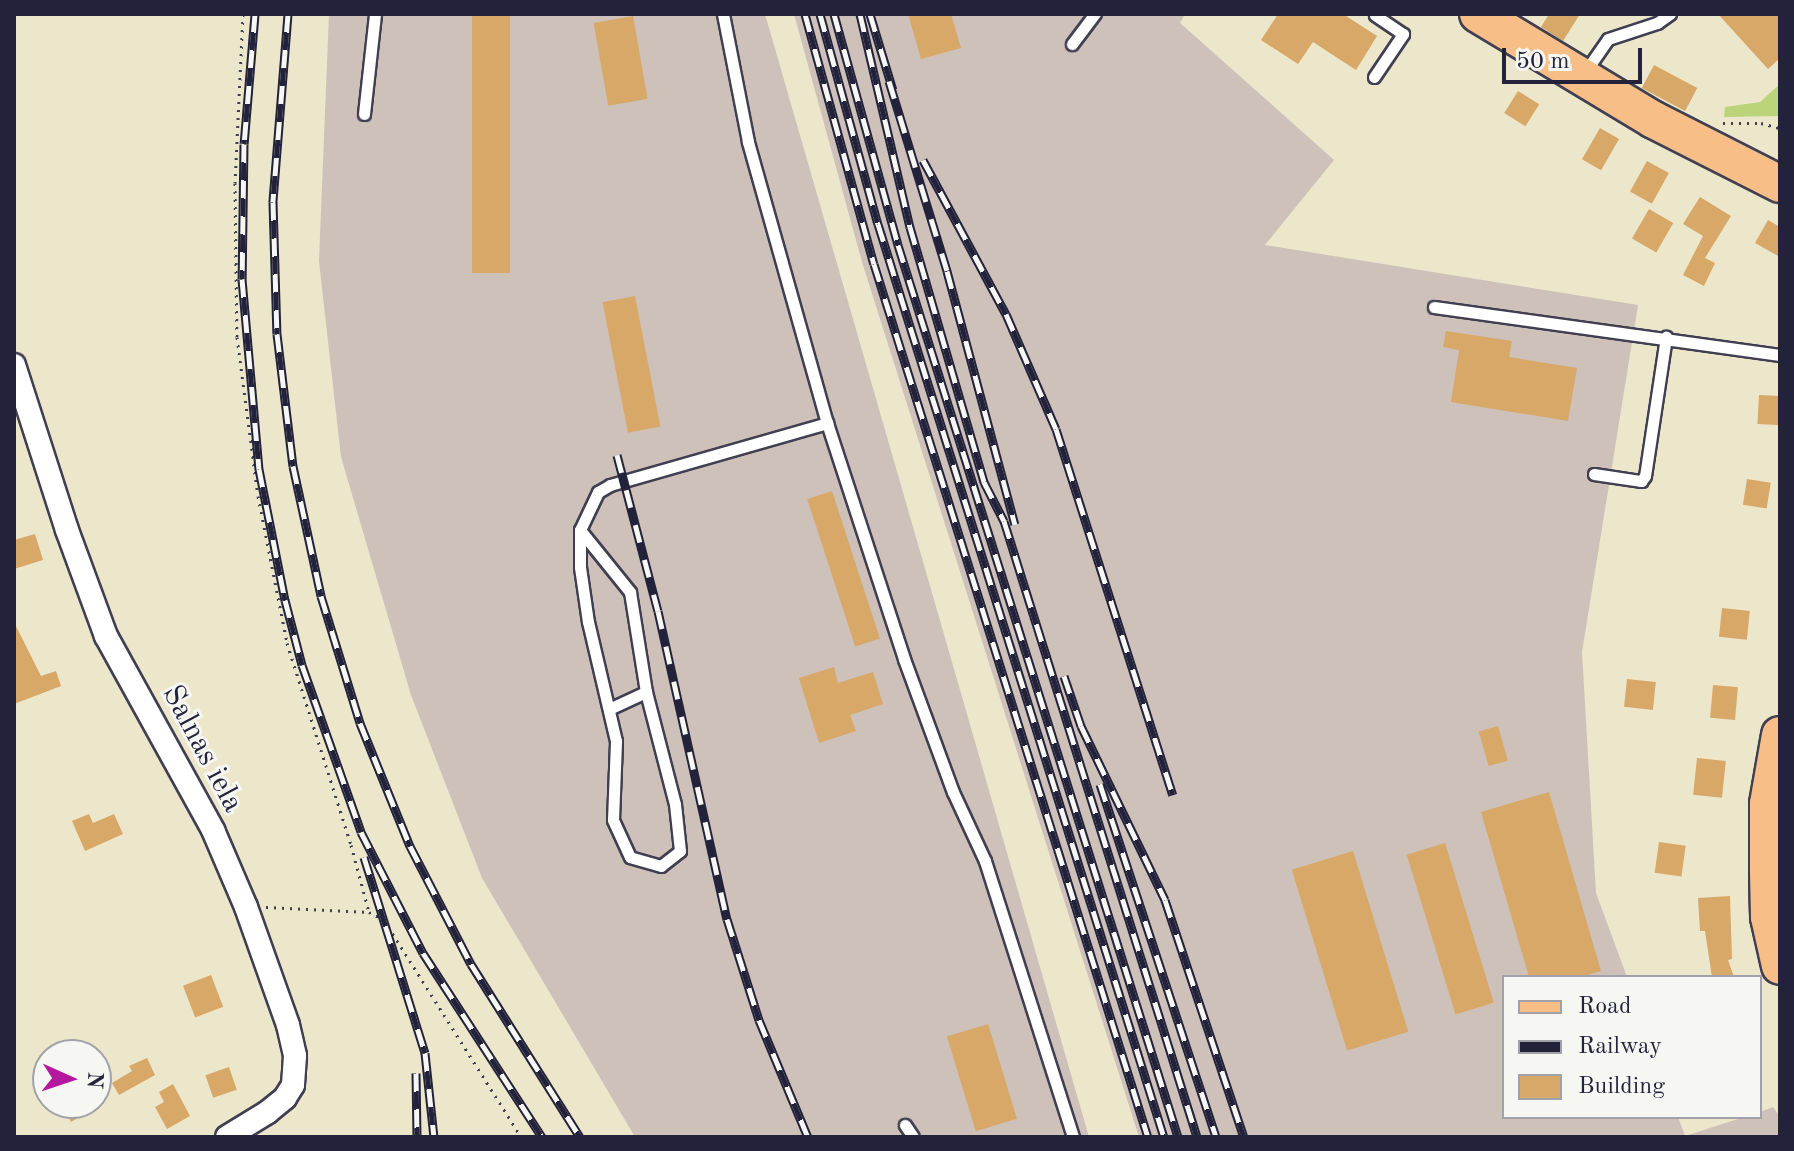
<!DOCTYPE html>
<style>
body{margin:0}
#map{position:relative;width:1794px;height:1151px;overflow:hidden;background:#ece6cb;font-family:"Old Standard TT",serif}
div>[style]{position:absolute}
.industrial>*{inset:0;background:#cec1ba}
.green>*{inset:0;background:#bbd479}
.building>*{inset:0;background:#d7a867;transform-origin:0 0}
.path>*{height:3px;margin-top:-1.5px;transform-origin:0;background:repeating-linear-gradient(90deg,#403f51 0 2px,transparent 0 8px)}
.roads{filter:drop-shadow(2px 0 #403f51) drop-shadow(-2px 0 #403f51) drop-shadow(0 2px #403f51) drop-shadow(0 -2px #403f51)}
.lane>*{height:11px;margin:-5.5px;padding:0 5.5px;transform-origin:5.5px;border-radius:5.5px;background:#fff}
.street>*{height:22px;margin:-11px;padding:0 11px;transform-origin:11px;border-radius:11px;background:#fff}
.primary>*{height:36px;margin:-18px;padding:0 18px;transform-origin:18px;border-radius:18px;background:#f7be87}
.rail>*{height:9px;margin-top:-4.5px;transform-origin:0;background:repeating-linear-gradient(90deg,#f6f6f2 0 18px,#22223b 0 36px);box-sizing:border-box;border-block:2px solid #22223b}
span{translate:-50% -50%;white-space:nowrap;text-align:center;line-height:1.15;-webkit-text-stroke:6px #f6f6f2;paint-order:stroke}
.street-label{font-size:30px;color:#22223b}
.frame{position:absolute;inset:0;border:16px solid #22223b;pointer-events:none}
.legend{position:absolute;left:1502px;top:975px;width:260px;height:144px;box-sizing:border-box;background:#f6f6f2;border:2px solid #a1a1a9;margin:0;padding:10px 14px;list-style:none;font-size:24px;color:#22223b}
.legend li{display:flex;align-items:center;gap:16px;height:40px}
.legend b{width:40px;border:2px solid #a1a1a9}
.north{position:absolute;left:32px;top:1039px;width:80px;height:80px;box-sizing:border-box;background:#f6f6f2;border:2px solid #a1a1a9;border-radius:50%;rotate:93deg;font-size:22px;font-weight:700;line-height:32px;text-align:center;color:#22223b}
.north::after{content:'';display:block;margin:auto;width:28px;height:36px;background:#b5179e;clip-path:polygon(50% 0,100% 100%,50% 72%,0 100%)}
.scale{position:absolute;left:1502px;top:48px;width:140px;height:36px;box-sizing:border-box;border:4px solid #22223b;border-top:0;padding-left:10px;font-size:24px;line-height:28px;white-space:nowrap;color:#22223b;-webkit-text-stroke:6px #f6f6f2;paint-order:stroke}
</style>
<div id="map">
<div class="industrial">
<div style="clip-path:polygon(329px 14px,765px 14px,1089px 1137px,635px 1137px,482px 878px,411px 695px,341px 457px,319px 261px)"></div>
<div style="clip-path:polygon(794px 14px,1185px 14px,1180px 23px,1334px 160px,1265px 245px,1638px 305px,1582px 652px,1596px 893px,1627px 977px,1504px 977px,1504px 1117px,1678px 1117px,1685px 1136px,1744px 1117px,1760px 1117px,1760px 1112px,1773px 1107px,1780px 1117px,1780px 1137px,1139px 1137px,862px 262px)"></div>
</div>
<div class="green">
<div style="clip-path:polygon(1780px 84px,1780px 116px,1724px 117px,1725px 107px,1760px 102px)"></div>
</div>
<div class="building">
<div style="left:472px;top:14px;width:38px;height:259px"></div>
<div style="clip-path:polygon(908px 14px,951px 14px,961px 48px,921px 59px)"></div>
<div style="clip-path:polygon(1278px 14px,1343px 14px,1377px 36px,1356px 70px,1313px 42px,1298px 64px,1261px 40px)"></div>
<div style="clip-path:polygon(1549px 14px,1580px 14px,1563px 41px,1541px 27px)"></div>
<div style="clip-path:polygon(1718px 14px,1780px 14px,1780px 58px,1768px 69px)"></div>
<div style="left:633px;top:16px;width:84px;height:40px;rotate:80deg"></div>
<div style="left:1654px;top:65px;width:49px;height:26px;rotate:28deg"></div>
<div style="left:1518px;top:91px;width:25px;height:26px;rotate:32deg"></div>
<div style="left:1600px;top:128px;width:22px;height:36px;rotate:30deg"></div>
<div style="left:1647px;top:161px;width:25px;height:35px;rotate:29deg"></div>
<div style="clip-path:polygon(1700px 197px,1731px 216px,1705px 258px,1715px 263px,1704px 286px,1683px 275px,1703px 236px,1683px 224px)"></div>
<div style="left:1649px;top:209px;width:28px;height:34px;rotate:30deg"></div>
<div style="clip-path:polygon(1768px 220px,1780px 227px,1780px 257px,1755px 243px)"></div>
<div style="left:635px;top:296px;width:133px;height:33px;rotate:79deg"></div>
<div style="clip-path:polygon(1446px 331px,1512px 341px,1509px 357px,1577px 368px,1568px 421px,1451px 402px,1459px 350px,1443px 347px)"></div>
<div style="left:1759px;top:395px;width:21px;height:29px;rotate:3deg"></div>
<div style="left:1747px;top:479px;width:24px;height:26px;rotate:9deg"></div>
<div style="left:832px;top:491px;width:155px;height:26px;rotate:72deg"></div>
<div style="clip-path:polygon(35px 534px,43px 560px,14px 569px,14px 540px)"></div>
<div style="left:1722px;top:608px;width:28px;height:29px;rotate:6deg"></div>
<div style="clip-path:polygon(14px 622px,41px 676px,56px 671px,61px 686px,14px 704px)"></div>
<div style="clip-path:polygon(834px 667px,838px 683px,873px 672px,883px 704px,850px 715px,856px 731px,819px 743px,799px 678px)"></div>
<div style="left:1627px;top:679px;width:29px;height:28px;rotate:6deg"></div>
<div style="left:1713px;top:685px;width:25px;height:33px;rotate:5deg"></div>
<div style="left:1498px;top:726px;width:36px;height:20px;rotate:74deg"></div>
<div style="left:1697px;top:758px;width:29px;height:37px;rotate:6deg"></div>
<div style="clip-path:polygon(1549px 792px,1601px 971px,1580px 977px,1529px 977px,1481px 812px)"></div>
<div style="clip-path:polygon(89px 814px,93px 823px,114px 814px,123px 834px,85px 851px,72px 821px)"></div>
<div style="left:1659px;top:842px;width:27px;height:31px;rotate:8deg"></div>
<div style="left:1445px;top:843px;width:167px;height:40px;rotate:73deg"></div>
<div style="left:1353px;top:851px;width:189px;height:64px;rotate:73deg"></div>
<div style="clip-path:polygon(1730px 896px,1732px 959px,1728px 960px,1734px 977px,1712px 977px,1705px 931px,1700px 931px,1698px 898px)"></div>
<div style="left:211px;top:975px;width:34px;height:30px;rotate:69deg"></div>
<div style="left:988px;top:1024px;width:99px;height:43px;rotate:73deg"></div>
<div style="clip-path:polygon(147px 1058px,155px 1075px,119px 1095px,112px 1083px,132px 1071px,129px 1066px)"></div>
<div style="left:229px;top:1067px;width:24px;height:25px;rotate:71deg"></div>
<div style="clip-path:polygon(173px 1084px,190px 1116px,167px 1129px,155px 1107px,164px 1102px,159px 1092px)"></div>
<div style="clip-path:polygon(61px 1103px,104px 1103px,71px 1122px)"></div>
</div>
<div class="path">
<div style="left:243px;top:14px;width:169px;rotate:92.7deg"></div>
<div style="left:235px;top:183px;width:154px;rotate:89.3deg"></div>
<div style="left:237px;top:337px;width:160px;rotate:82.5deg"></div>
<div style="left:258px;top:496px;width:150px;rotate:78.8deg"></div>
<div style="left:287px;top:643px;width:212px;rotate:72.4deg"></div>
<div style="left:351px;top:845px;width:69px;rotate:75deg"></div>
<div style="left:1723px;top:123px;width:38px"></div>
<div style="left:1761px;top:123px;width:20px;rotate:15deg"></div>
<div style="left:266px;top:907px;width:103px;rotate:2.8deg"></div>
<div style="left:369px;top:912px;width:17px;rotate:28deg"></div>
<div style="left:384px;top:920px;width:257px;rotate:57.7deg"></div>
</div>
<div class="roads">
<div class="lane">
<div style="left:723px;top:14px;width:130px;rotate:78.9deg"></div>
<div style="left:748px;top:142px;width:292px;rotate:74.3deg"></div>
<div style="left:827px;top:423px;width:248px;rotate:71.9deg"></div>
<div style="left:904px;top:659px;width:142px;rotate:69.8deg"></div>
<div style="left:953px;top:792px;width:76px;rotate:65.1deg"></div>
<div style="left:985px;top:861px;width:290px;rotate:72.3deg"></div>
<div style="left:1072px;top:44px;width:38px;rotate:-53deg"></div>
<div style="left:1585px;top:72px;width:40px;rotate:-55.1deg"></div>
<div style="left:1608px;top:39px;width:52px;rotate:-18.1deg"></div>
<div style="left:1657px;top:23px;width:16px;rotate:-35deg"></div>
<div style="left:1374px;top:77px;width:52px;rotate:-56deg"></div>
<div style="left:1403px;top:34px;width:34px;rotate:-146deg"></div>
<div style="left:364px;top:114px;width:101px;rotate:-83.7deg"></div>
<div style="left:1434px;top:307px;width:349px;rotate:7.9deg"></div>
<div style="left:1594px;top:474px;width:48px;rotate:8.5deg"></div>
<div style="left:1641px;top:481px;width:6px;rotate:-51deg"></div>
<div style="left:1645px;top:476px;width:141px;rotate:-81.4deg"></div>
<div style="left:580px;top:530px;width:80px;rotate:51.1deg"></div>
<div style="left:630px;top:592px;width:101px;rotate:80.9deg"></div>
<div style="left:646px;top:692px;width:116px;rotate:75.5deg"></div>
<div style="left:675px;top:804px;width:47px;rotate:83.9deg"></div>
<div style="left:680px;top:851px;width:24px;rotate:142deg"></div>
<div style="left:661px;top:866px;width:32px;rotate:-164deg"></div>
<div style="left:630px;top:857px;width:41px;rotate:-114.7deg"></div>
<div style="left:613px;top:820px;width:79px;rotate:-87.8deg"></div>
<div style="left:616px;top:741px;width:122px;rotate:-103.2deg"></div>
<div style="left:588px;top:622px;width:56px;rotate:-98.3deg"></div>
<div style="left:580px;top:567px;width:37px;rotate:-90deg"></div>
<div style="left:580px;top:530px;width:42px;rotate:-64.7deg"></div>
<div style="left:598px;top:492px;width:14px;rotate:-30deg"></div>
<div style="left:610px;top:485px;width:226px;rotate:-15.9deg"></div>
<div style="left:609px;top:709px;width:41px;rotate:-24.7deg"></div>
<div style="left:905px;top:1125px;width:14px;rotate:56deg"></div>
</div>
<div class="street">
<div style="left:14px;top:365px;width:173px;rotate:72.2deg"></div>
<div style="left:67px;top:530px;width:113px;rotate:69.8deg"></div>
<div style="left:106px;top:636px;width:222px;rotate:61.1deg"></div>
<div style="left:213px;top:830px;width:84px;rotate:66.8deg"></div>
<div style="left:246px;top:907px;width:125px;rotate:70.4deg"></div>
<div style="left:288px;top:1025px;width:32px;rotate:77deg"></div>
<div style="left:295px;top:1056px;width:29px;rotate:94deg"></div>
<div style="left:293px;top:1085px;width:15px;rotate:122deg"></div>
<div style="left:285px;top:1098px;width:22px;rotate:141deg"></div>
<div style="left:268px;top:1112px;width:48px;rotate:148.6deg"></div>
</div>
<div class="primary">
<div style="left:1478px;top:14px;width:205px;rotate:31.1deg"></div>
<div style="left:1654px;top:120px;width:141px;rotate:26.9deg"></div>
<div style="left:1780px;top:735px;width:70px;rotate:99.9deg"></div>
<div style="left:1768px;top:804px;width:68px;rotate:90deg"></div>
<div style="left:1768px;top:872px;width:45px;rotate:88.7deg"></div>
<div style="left:1769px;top:917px;width:50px;rotate:77.3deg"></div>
</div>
</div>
<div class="rail">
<div style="left:255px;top:14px;width:130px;rotate:94.8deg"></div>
<div style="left:244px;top:144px;width:135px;rotate:90.8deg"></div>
<div style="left:242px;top:279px;width:191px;rotate:84.9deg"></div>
<div style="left:259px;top:469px;width:134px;rotate:78.8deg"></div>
<div style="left:285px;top:600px;width:67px;rotate:75.3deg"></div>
<div style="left:302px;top:665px;width:177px;rotate:70.5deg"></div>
<div style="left:361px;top:832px;width:136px;rotate:62.9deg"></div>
<div style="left:423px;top:953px;width:219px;rotate:57.1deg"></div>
<div style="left:288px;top:14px;width:189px;rotate:94.6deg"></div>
<div style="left:273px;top:202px;width:132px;rotate:88.3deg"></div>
<div style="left:277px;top:334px;width:133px;rotate:83.1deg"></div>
<div style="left:293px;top:466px;width:133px;rotate:77.8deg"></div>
<div style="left:321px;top:596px;width:133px;rotate:72.9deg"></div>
<div style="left:360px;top:723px;width:133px;rotate:67.9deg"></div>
<div style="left:410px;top:846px;width:133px;rotate:62.7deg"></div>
<div style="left:471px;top:964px;width:204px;rotate:57.8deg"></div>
<div style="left:805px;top:14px;width:259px;rotate:74.6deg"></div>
<div style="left:874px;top:264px;width:915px;rotate:72.58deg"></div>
<div style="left:820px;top:14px;width:218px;rotate:74.6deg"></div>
<div style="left:878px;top:224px;width:957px;rotate:72.61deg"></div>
<div style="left:834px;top:14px;width:240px;rotate:74.5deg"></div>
<div style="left:898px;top:245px;width:935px;rotate:72.57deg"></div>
<div style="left:860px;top:14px;width:219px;rotate:76.8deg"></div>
<div style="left:910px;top:227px;width:266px;rotate:73.8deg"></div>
<div style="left:984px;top:482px;width:44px;rotate:62.9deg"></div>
<div style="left:1004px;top:521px;width:646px;rotate:72.6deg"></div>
<div style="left:870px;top:14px;width:79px;rotate:73.2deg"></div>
<div style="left:889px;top:81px;width:199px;rotate:73deg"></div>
<div style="left:947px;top:271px;width:262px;rotate:75deg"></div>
<div style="left:923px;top:160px;width:175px;rotate:61.7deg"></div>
<div style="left:1006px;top:314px;width:125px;rotate:66.5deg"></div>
<div style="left:1056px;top:429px;width:384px;rotate:72.3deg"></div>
<div style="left:617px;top:455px;width:161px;rotate:75.3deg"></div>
<div style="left:658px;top:611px;width:316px;rotate:77.4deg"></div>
<div style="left:727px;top:919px;width:106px;rotate:72.4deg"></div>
<div style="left:759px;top:1020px;width:127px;rotate:67.3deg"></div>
<div style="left:1064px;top:676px;width:53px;rotate:71.2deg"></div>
<div style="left:1081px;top:726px;width:193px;rotate:64.2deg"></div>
<div style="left:1165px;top:900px;width:250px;rotate:71.6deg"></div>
<div style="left:1100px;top:784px;width:372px;rotate:71.8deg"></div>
<div style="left:364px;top:857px;width:205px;rotate:72.7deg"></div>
<div style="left:425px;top:1053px;width:84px;rotate:83.9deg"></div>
<div style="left:416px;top:1073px;width:64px;rotate:89.1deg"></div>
</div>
<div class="street-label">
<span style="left:202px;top:749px;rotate:62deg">Salnas iela</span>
</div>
<div class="frame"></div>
<ul class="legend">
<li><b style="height:10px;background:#f7be87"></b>Road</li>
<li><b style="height:10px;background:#22223b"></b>Railway</li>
<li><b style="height:22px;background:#d7a867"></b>Building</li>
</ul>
<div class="north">N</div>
<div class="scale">50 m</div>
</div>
